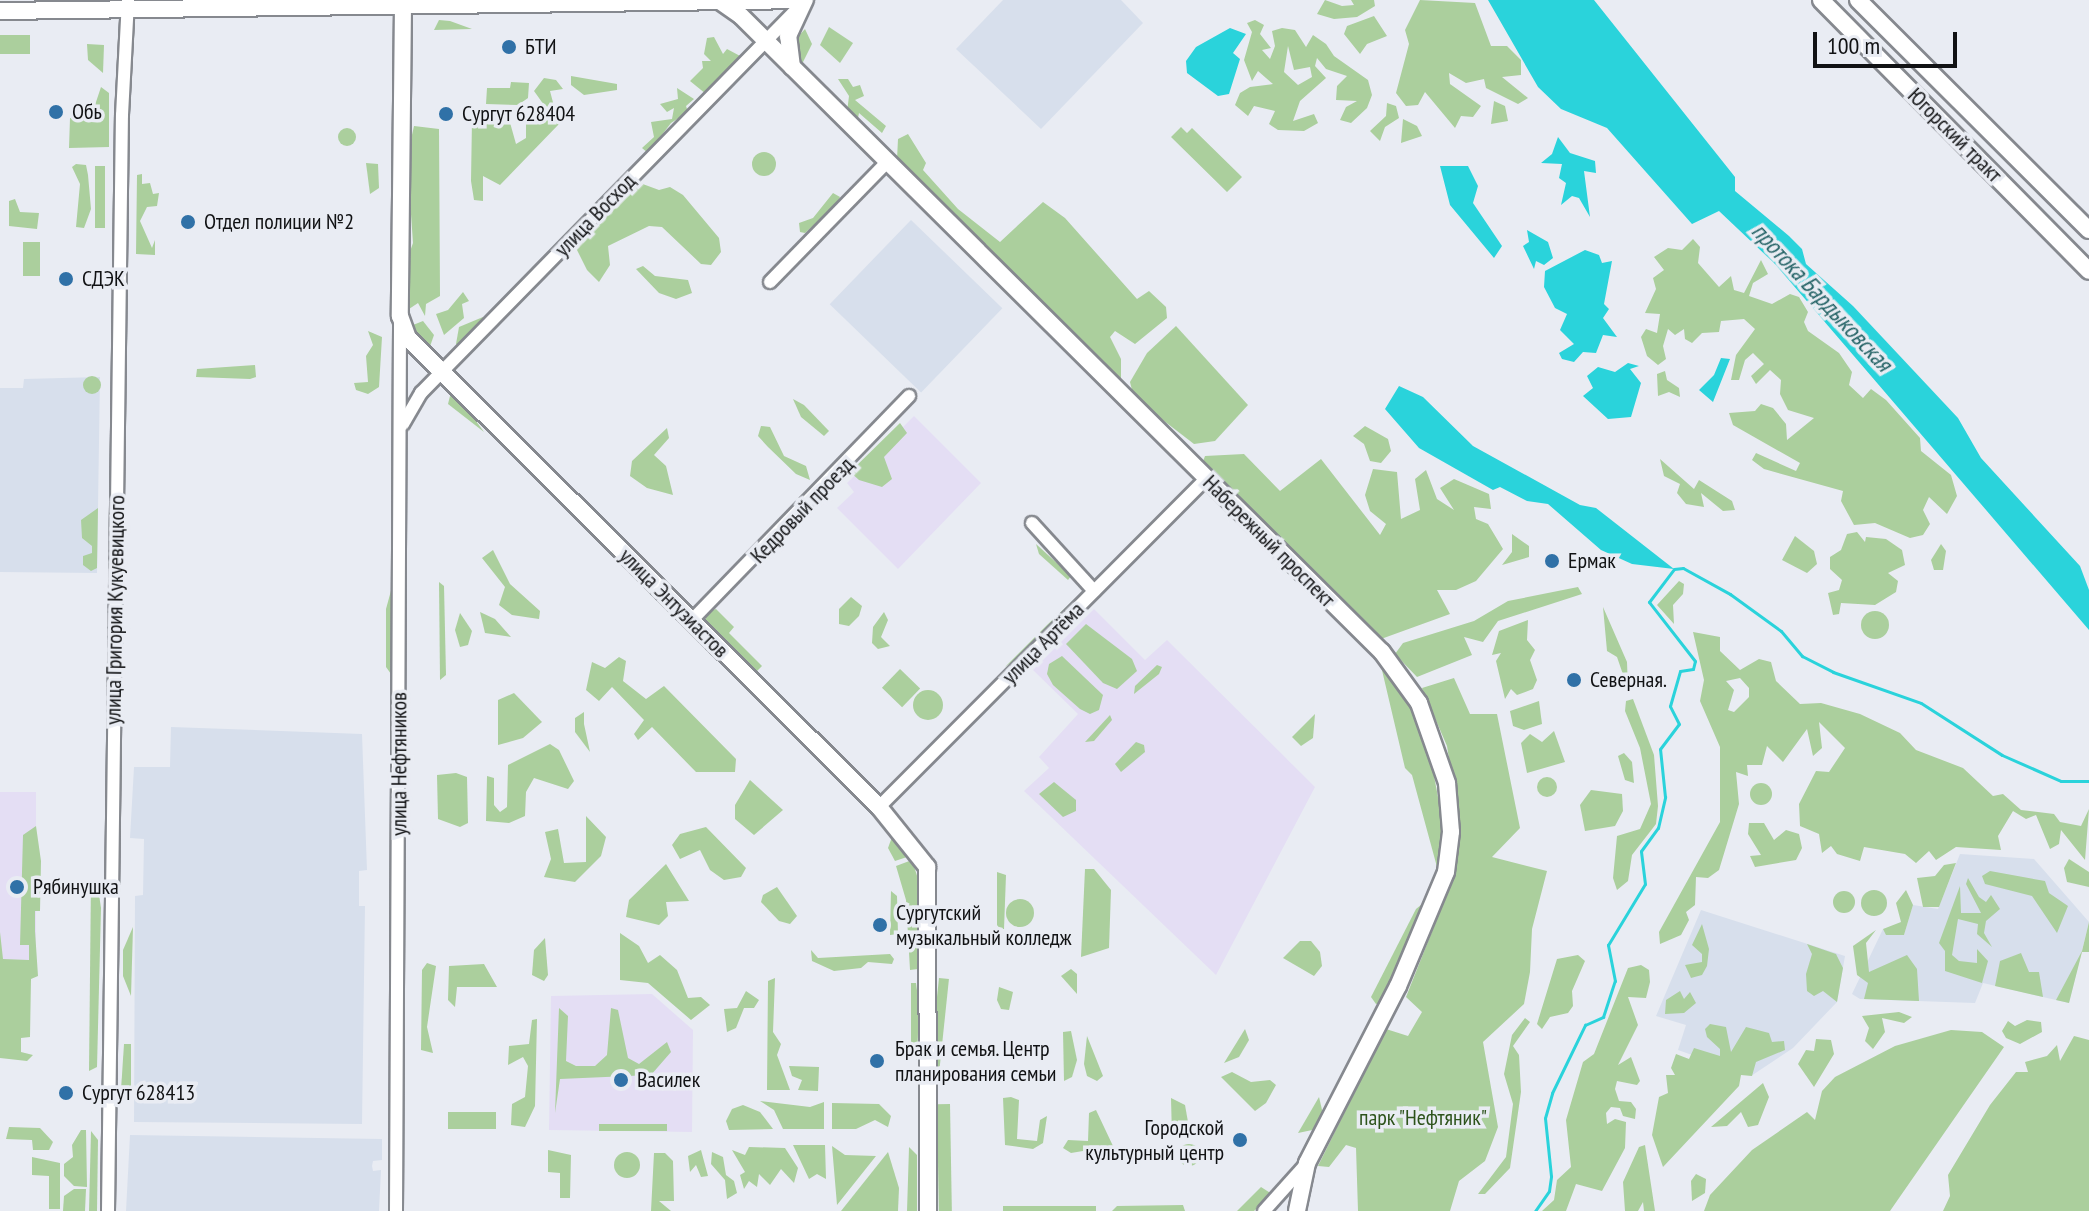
<!DOCTYPE html>
<meta charset="utf-8">
<style>
body{margin:0}
#map{position:relative;width:2089px;height:1211px;overflow:hidden;background:#e9ecf3;font-family:"PT Sans Narrow",sans-serif}
div>[style]{position:absolute}
.built>*{inset:0;background:#d7dfec;transform-origin:0 0}
.education>*{inset:0;background:#e4def4;transform-origin:0 0}
.green>*{inset:0;background:#abcf9d;transform-origin:0 0}
.round{border-radius:50%}
.water>*{inset:0;background:#2ad3db}
.stream>*{height:3px;margin:-1.5px;padding:0 1.5px;transform-origin:1.5px;border-radius:1.5px;background:#2ad3db}
.roads{filter:drop-shadow(2px 0 #86898f) drop-shadow(-2px 0 #86898f) drop-shadow(0 2px #86898f) drop-shadow(0 -2px #86898f)}
.minor>*{height:12px;margin:-6px;padding:0 6px;transform-origin:6px;border-radius:6px;background:#fff}
.major>*{height:16px;margin:-8px;padding:0 8px;transform-origin:8px;border-radius:8px;background:#fff}
.dots>*{width:22px;height:22px;translate:-50% -50%;box-sizing:border-box;border:4px solid #e9ecf3;border-radius:50%}
span{translate:-50% -50%;white-space:nowrap;text-align:center;line-height:1.15;-webkit-text-stroke:7px #e9ecf3;paint-order:stroke}
.poi-label{font-size:22px;color:#111214}
.left{translate:0 -50%;text-align:left}
.right{translate:-100% -50%;text-align:right}
.street-label{font-size:22px;color:#111214}
.park-label{font-size:22px;color:#2d531b}
.water-label{font-size:24px;color:#236265;font-style:italic}
.scale{position:absolute;left:1813px;top:32px;width:144px;height:36px;box-sizing:border-box;border:4px solid #111214;border-top:0;padding-left:10px;font-size:24px;line-height:28px;white-space:nowrap;color:#111214;-webkit-text-stroke:6px #e9ecf3;paint-order:stroke}
</style>
<div id="map">
<div class="built">
<div style="clip-path:polygon(1003px 0,1121px 0,1143px 23px,1041px 129px,956px 49px)"></div>
<div style="left:911px;top:220px;width:127px;height:117px;rotate:44deg"></div>
<div style="clip-path:polygon(100px 377px,97px 573px,0 572px,0 388px,23px 388px,24px 379px)"></div>
<div style="clip-path:polygon(171px 727px,362px 734px,367px 870px,359px 871px,359px 906px,365px 906px,362px 1124px,134px 1122px,135px 896px,143px 895px,144px 839px,130px 838px,134px 767px,170px 767px)"></div>
<div style="clip-path:polygon(1960px 854px,2034px 859px,2089px 922px,2069px 1003px,1983px 983px,1975px 1003px,1860px 999px,1852px 994px,1883px 929px,1904px 935px,1913px 905px,1938px 909px)"></div>
<div style="clip-path:polygon(1701px 910px,1845px 956px,1837px 1002px,1793px 1048px,1751px 1076px,1678px 1050px,1686px 1025px,1656px 1016px)"></div>
<div style="clip-path:polygon(130px 1135px,382px 1139px,382px 1160px,373px 1161px,372px 1166px,373px 1171px,381px 1170px,379px 1211px,126px 1211px)"></div>
</div>
<div class="education">
<div style="clip-path:polygon(914px 416px,981px 483px,898px 569px,837px 508px,854px 492px,847px 483px)"></div>
<div style="clip-path:polygon(1094px 609px,1145px 660px,1167px 640px,1315px 787px,1216px 975px,1024px 791px,1049px 768px,1039px 757px,1078px 714px,1033px 670px)"></div>
<div style="left:0;top:792px;width:36px;height:170px"></div>
<div style="clip-path:polygon(652px 994px,693px 1030px,692px 1132px,549px 1130px,551px 996px)"></div>
</div>
<div class="green">
<div style="clip-path:polygon(1325px 0,1342px 6px,1354px 5px,1351px 0,1374px 0,1375px 6px,1357px 17px,1334px 19px,1317px 14px)"></div>
<div style="clip-path:polygon(1420px 0,1475px 3px,1491px 46px,1507px 46px,1521px 60px,1521px 75px,1502px 77px,1528px 98px,1518px 104px,1486px 88px,1484px 79px,1466px 83px,1449px 73px,1450px 84px,1481px 106px,1473px 117px,1461px 116px,1455px 128px,1425px 92px,1418px 105px,1406px 106px,1396px 93px,1409px 44px,1405px 30px)"></div>
<div style="clip-path:polygon(1374px 16px,1387px 36px,1367px 44px,1360px 54px,1344px 34px,1347px 26px)"></div>
<div style="clip-path:polygon(439px 20px,450px 21px,472px 29px,434px 30px)"></div>
<div style="clip-path:polygon(evenodd,1255px 20px,1264px 25px,1260px 34px,1271px 48px,1262px 50px,1270px 59px,1275px 46px,1272px 31px,1282px 28px,1295px 30px,1306px 47px,1313px 35px,1326px 44px,1334px 56px,1368px 80px,1372px 95px,1367px 108px,1351px 123px,1340px 120px,1346px 107px,1357px 101px,1336px 100px,1337px 86px,1347px 76px,1326px 69px,1317px 58px,1315px 66px,1326px 78px,1300px 101px,1293px 121px,1314px 114px,1318px 123px,1304px 131px,1278px 130px,1269px 124px,1275px 111px,1254px 106px,1248px 116px,1235px 105px,1240px 93px,1250px 87px,1273px 84px,1258px 71px,1252px 81px,1244px 60px,1252px 32px,1247px 23px,1255px 20px,1288px 46px,1294px 70px,1310px 67px,1312px 77px,1298px 85px,1284px 72px,1288px 46px)"></div>
<div style="clip-path:polygon(829px 27px,853px 43px,840px 63px,820px 45px)"></div>
<div style="clip-path:polygon(805px 29px,812px 44px,802px 64px,796px 39px)"></div>
<div style="left:30px;top:35px;width:19px;height:30px;rotate:90deg"></div>
<div style="clip-path:polygon(714px 37px,723px 54px,727px 49px,742px 57px,706px 94px,690px 81px,703px 68px,702px 61px,711px 61px,704px 54px,707px 38px)"></div>
<div style="clip-path:polygon(87px 44px,104px 45px,103px 73px,88px 60px)"></div>
<div style="clip-path:polygon(571px 76px,617px 84px,617px 90px,584px 95px,571px 85px)"></div>
<div style="clip-path:polygon(544px 78px,556px 80px,563px 89px,550px 91px,555px 110px,549px 112px,534px 91px)"></div>
<div style="clip-path:polygon(838px 79px,848px 79px,853px 87px,860px 85px,864px 96px,855px 100px,886px 126px,882px 133px,859px 113px,858px 118px,874px 134px,871px 136px,847px 112px,849px 96px)"></div>
<div style="clip-path:polygon(511px 82px,529px 83px,528px 98px,518px 105px,486px 104px,487px 88px,510px 88px)"></div>
<div style="clip-path:polygon(101px 87px,109px 93px,109px 147px,69px 148px,70px 118px,98px 121px,93px 111px)"></div>
<div style="clip-path:polygon(677px 88px,694px 99px,686px 106px,688px 112px,671px 123px,648px 153px,642px 148px,654px 137px,651px 122px,672px 119px,674px 108px,667px 112px,660px 104px,678px 99px)"></div>
<div style="clip-path:polygon(1494px 101px,1505px 106px,1508px 121px,1491px 124px)"></div>
<div style="clip-path:polygon(1387px 103px,1396px 106px,1399px 118px,1385px 127px,1380px 141px,1370px 131px,1386px 116px)"></div>
<div style="clip-path:polygon(477px 111px,484px 127px,495px 116px,509px 119px,516px 144px,526px 138px,526px 121px,533px 116px,559px 124px,500px 185px,483px 176px,483px 201px,474px 200px,471px 181px,472px 119px)"></div>
<div style="clip-path:polygon(1403px 119px,1417px 126px,1422px 136px,1401px 143px)"></div>
<div style="clip-path:polygon(414px 126px,439px 129px,440px 296px,426px 304px,425px 316px,418px 303px,409px 309px,407px 305px,407px 260px,413px 243px,407px 157px)"></div>
<div style="clip-path:polygon(1181px 127px,1187px 133px,1192px 128px,1242px 177px,1227px 192px,1171px 137px)"></div>
<div class="round" style="left:338px;top:128px;width:18px;height:18px"></div>
<div style="clip-path:polygon(908px 134px,926px 163px,923px 170px,958px 209px,1000px 242px,1043px 202px,1065px 218px,1137px 299px,1149px 291px,1166px 307px,1167px 318px,1135px 344px,1115px 331px,1110px 337px,1121px 359px,1121px 380px,906px 172px,897px 159px,898px 139px)"></div>
<div class="round" style="left:752px;top:152px;width:24px;height:24px"></div>
<div style="clip-path:polygon(366px 163px,378px 164px,379px 188px,370px 194px)"></div>
<div style="clip-path:polygon(76px 164px,86px 165px,88px 175px,91px 209px,84px 228px,76px 227px,80px 184px,72px 167px)"></div>
<div style="left:95px;top:166px;width:10px;height:62px"></div>
<div style="clip-path:polygon(142px 174px,142px 184px,150px 183px,153px 194px,159px 193px,157px 206px,147px 207px,140px 221px,152px 248px,155px 240px,155px 255px,136px 254px,137px 175px)"></div>
<div style="clip-path:polygon(640px 183px,659px 190px,670px 187px,683px 195px,719px 238px,721px 252px,711px 265px,701px 264px,662px 227px,649px 226px,608px 246px,610px 265px,599px 282px,587px 270px,576px 248px)"></div>
<div style="clip-path:polygon(833px 193px,840px 197px,836px 205px,805px 233px,800px 232px,799px 223px,813px 218px)"></div>
<div style="clip-path:polygon(15px 199px,20px 212px,39px 213px,37px 229px,9px 226px,9px 201px)"></div>
<div style="clip-path:polygon(1693px 239px,1700px 247px,1698px 263px,1719px 287px,1731px 276px,1734px 290px,1744px 293px,1761px 260px,1768px 274px,1753px 283px,1749px 296px,1772px 304px,1790px 294px,1799px 297px,1808px 312px,1804px 322px,1808px 331px,1839px 353px,1852px 372px,1849px 385px,1863px 398px,1871px 389px,1886px 400px,1920px 438px,1921px 451px,1951px 475px,1957px 496px,1947px 514px,1929px 497px,1923px 510px,1930px 524px,1923px 535px,1910px 538px,1875px 523px,1854px 525px,1841px 501px,1843px 491px,1764px 469px,1752px 460px,1756px 453px,1796px 471px,1800px 463px,1733px 425px,1729px 413px,1755px 411px,1761px 404px,1773px 408px,1786px 424px,1787px 440px,1814px 418px,1788px 410px,1780px 394px,1781px 380px,1770px 370px,1756px 384px,1751px 376px,1764px 364px,1753px 353px,1745px 360px,1739px 380px,1731px 380px,1736px 355px,1755px 329px,1744px 319px,1721px 321px,1719px 332px,1702px 333px,1692px 343px,1685px 339px,1684px 329px,1675px 335px,1668px 329px,1663px 346px,1666px 359px,1658px 365px,1647px 356px,1641px 337px,1646px 329px,1657px 333px,1660px 314px,1645px 313px,1656px 289px,1653px 278px,1664px 270px,1654px 257px,1668px 248px,1682px 250px)"></div>
<div style="left:23px;top:242px;width:17px;height:34px"></div>
<div style="clip-path:polygon(643px 266px,655px 276px,688px 280px,692px 293px,676px 299px,659px 293px,636px 269px)"></div>
<div style="clip-path:polygon(463px 292px,469px 301px,462px 304px,464px 318px,444px 335px,436px 314px,448px 310px)"></div>
<div style="clip-path:polygon(483px 317px,485px 321px,459px 346px,456px 344px,459px 327px)"></div>
<div style="clip-path:polygon(423px 321px,434px 335px,428px 352px,408px 327px)"></div>
<div style="clip-path:polygon(1176px 326px,1248px 405px,1215px 441px,1194px 444px,1142px 404px,1132px 390px,1130px 382px,1147px 353px)"></div>
<div style="clip-path:polygon(368px 331px,382px 337px,379px 387px,368px 394px,356px 390px,354px 383px,368px 382px,366px 356px,373px 345px)"></div>
<div style="clip-path:polygon(255px 365px,256px 377px,250px 379px,196px 377px,197px 369px)"></div>
<div style="clip-path:polygon(1665px 371px,1667px 380px,1679px 388px,1680px 397px,1669px 392px,1658px 396px,1657px 374px)"></div>
<div class="round" style="left:83px;top:376px;width:18px;height:18px"></div>
<div style="clip-path:polygon(450px 396px,460px 399px,484px 432px,448px 404px)"></div>
<div style="clip-path:polygon(793px 399px,804px 405px,829px 431px,824px 436px,801px 417px)"></div>
<div style="clip-path:polygon(900px 423px,907px 433px,884px 457px,892px 479px,882px 487px,859px 480px,850px 472px)"></div>
<div style="clip-path:polygon(761px 426px,770px 427px,784px 456px,806px 466px,810px 480px,796px 474px,768px 447px,758px 436px)"></div>
<div style="clip-path:polygon(1365px 426px,1388px 439px,1391px 451px,1381px 463px,1370px 461px,1364px 444px,1353px 436px)"></div>
<div style="clip-path:polygon(667px 428px,669px 438px,654px 455px,666px 466px,673px 495px,647px 488px,630px 476px,632px 461px)"></div>
<div style="clip-path:polygon(1244px 454px,1280px 491px,1321px 459px,1380px 535px,1386px 524px,1370px 511px,1365px 495px,1373px 469px,1397px 472px,1401px 519px,1420px 510px,1415px 479px,1426px 470px,1437px 499px,1454px 510px,1440px 488px,1454px 479px,1489px 494px,1491px 509px,1474px 507px,1476px 519px,1488px 524px,1503px 549px,1476px 581px,1456px 590px,1437px 590px,1450px 614px,1381px 639px,1202px 464px,1205px 456px)"></div>
<div style="clip-path:polygon(1660px 459px,1694px 489px,1699px 480px,1732px 501px,1735px 510px,1723px 511px,1701px 493px,1704px 507px,1686px 504px,1677px 493px,1680px 484px,1664px 476px)"></div>
<div style="clip-path:polygon(98px 508px,97px 568px,91px 571px,83px 565px,83px 556px,92px 553px,92px 546px,82px 538px,81px 520px)"></div>
<div style="clip-path:polygon(1857px 532px,1865px 542px,1866px 537px,1886px 539px,1902px 550px,1905px 565px,1888px 573px,1898px 581px,1896px 592px,1875px 605px,1841px 603px,1839px 614px,1833px 615px,1828px 593px,1839px 590px,1842px 580px,1830px 569px,1830px 557px,1841px 550px,1847px 534px)"></div>
<div style="clip-path:polygon(1512px 534px,1529px 546px,1529px 557px,1502px 565px,1512px 552px)"></div>
<div style="clip-path:polygon(1795px 536px,1814px 551px,1817px 564px,1807px 573px,1782px 560px)"></div>
<div style="clip-path:polygon(1036px 544px,1071px 576px,1068px 580px,1039px 554px)"></div>
<div style="clip-path:polygon(1941px 544px,1946px 551px,1943px 570px,1934px 570px,1931px 560px)"></div>
<div style="clip-path:polygon(493px 550px,510px 584px,540px 611px,539px 619px,512px 615px,499px 605px,505px 587px,482px 558px)"></div>
<div style="clip-path:polygon(1679px 581px,1684px 584px,1683px 594px,1673px 605px,1674px 624px,1657px 605px)"></div>
<div style="clip-path:polygon(439px 582px,444px 586px,446px 675px,440px 680px)"></div>
<div style="clip-path:polygon(392px 587px,395px 590px,391px 674px,386px 667px,386px 609px)"></div>
<div style="clip-path:polygon(1578px 587px,1582px 594px,1498px 621px,1483px 642px,1464px 637px,1472px 655px,1417px 677px,1395px 654px,1403px 643px,1474px 621px,1508px 601px)"></div>
<div style="clip-path:polygon(1079px 595px,1024px 654px,1005px 667px,1047px 625px)"></div>
<div style="clip-path:polygon(851px 597px,862px 606px,859px 616px,849px 626px,839px 624px,839px 609px)"></div>
<div style="clip-path:polygon(1603px 607px,1627px 662px,1628px 689px,1617px 657px,1607px 651px)"></div>
<div style="clip-path:polygon(716px 609px,734px 627px,729px 633px,762px 666px,756px 672px,705px 621px,707px 612px)"></div>
<div class="round" style="left:1861px;top:611px;width:28px;height:28px"></div>
<div style="clip-path:polygon(480px 612px,495px 619px,511px 637px,485px 633px)"></div>
<div style="clip-path:polygon(884px 612px,888px 620px,881px 637px,890px 646px,878px 649px,872px 643px,873px 627px)"></div>
<div style="clip-path:polygon(460px 613px,472px 631px,468px 645px,460px 647px,455px 630px)"></div>
<div style="clip-path:polygon(1528px 620px,1527px 640px,1535px 650px,1530px 660px,1537px 680px,1533px 689px,1517px 695px,1511px 689px,1505px 699px,1496px 661px,1501px 653px,1492px 655px,1499px 631px)"></div>
<div style="clip-path:polygon(1086px 624px,1132px 659px,1137px 671px,1117px 689px,1103px 683px,1066px 644px)"></div>
<div style="clip-path:polygon(evenodd,1693px 632px,1720px 637px,1720px 651px,1740px 670px,1759px 659px,1771px 662px,1776px 681px,1800px 704px,1821px 703px,1860px 714px,1900px 733px,1916px 750px,1963px 768px,1993px 796px,2003px 794px,2021px 810px,2054px 814px,2060px 822px,2081px 826px,2089px 809px,2085px 860px,2061px 830px,2059px 844px,2050px 849px,2036px 815px,2026px 819px,2013px 811px,1998px 836px,2001px 850px,1956px 847px,1936px 860px,1929px 851px,1916px 863px,1905px 854px,1864px 847px,1860px 861px,1837px 854px,1831px 846px,1822px 853px,1819px 834px,1800px 826px,1799px 804px,1816px 771px,1829px 772px,1845px 748px,1819px 722px,1822px 748px,1813px 756px,1807px 729px,1783px 762px,1767px 746px,1762px 765px,1747px 765px,1748px 776px,1736px 772px,1739px 804px,1719px 870px,1708px 878px,1696px 877px,1695px 905px,1686px 912px,1689px 920px,1681px 935px,1660px 944px,1659px 932px,1720px 822px,1720px 747px,1700px 701px,1704px 680px,1693px 632px,1740px 678px,1749px 688px,1749px 697px,1734px 712px,1728px 710px,1734px 690px,1726px 681px,1740px 678px)"></div>
<div style="clip-path:polygon(1062px 656px,1103px 695px,1099px 710px,1090px 714px,1080px 709px,1053px 685px,1047px 674px,1049px 664px)"></div>
<div style="clip-path:polygon(619px 657px,626px 661px,623px 681px,646px 699px,664px 686px,736px 759px,735px 772px,696px 772px,652px 727px,638px 740px,634px 734px,644px 720px,612px 687px,599px 701px,586px 690px,592px 662px,605px 668px)"></div>
<div style="clip-path:polygon(1157px 665px,1162px 667px,1159px 674px,1134px 694px,1135px 686px)"></div>
<div style="clip-path:polygon(1381px 666px,1409px 703px,1432px 765px,1443px 824px,1437px 867px,1412px 775px,1405px 768px)"></div>
<div style="left:900px;top:669px;width:28px;height:26px;rotate:44deg"></div>
<div style="clip-path:polygon(1454px 678px,1470px 714px,1497px 714px,1520px 828px,1492px 857px,1547px 871px,1532px 929px,1530px 972px,1524px 1004px,1483px 1042px,1498px 1127px,1485px 1161px,1459px 1181px,1450px 1211px,1358px 1211px,1356px 1148px,1346px 1145px,1329px 1167px,1318px 1166px,1386px 1029px,1408px 1036px,1422px 1012px,1406px 997px,1433px 929px,1460px 827px,1447px 746px,1422px 688px)"></div>
<div class="round" style="left:913px;top:690px;width:30px;height:30px"></div>
<div style="clip-path:polygon(514px 693px,542px 722px,523px 738px,498px 745px,498px 700px)"></div>
<div style="clip-path:polygon(1633px 699px,1654px 755px,1658px 806px,1656px 824px,1632px 855px,1628px 881px,1617px 890px,1613px 878px,1617px 836px,1640px 829px,1651px 804px,1640px 748px,1625px 711px,1626px 701px)"></div>
<div style="clip-path:polygon(1539px 701px,1542px 724px,1524px 730px,1513px 726px,1510px 711px)"></div>
<div style="clip-path:polygon(584px 712px,584px 724px,590px 752px,575px 732px,575px 718px)"></div>
<div style="clip-path:polygon(1315px 714px,1313px 738px,1301px 746px,1292px 737px)"></div>
<div style="clip-path:polygon(1110px 715px,1112px 720px,1094px 741px,1085px 742px)"></div>
<div style="clip-path:polygon(1554px 731px,1565px 762px,1527px 773px,1521px 743px,1530px 734px,1542px 742px)"></div>
<div style="clip-path:polygon(1136px 742px,1144px 745px,1145px 752px,1121px 772px,1115px 764px)"></div>
<div style="clip-path:polygon(550px 744px,559px 750px,574px 781px,568px 789px,534px 778px,526px 792px,525px 816px,509px 823px,486px 821px,487px 776px,494px 778px,494px 805px,500px 812px,507px 807px,508px 765px)"></div>
<div style="clip-path:polygon(1624px 753px,1632px 762px,1634px 783px,1625px 780px,1618px 756px)"></div>
<div style="clip-path:polygon(456px 773px,467px 777px,468px 823px,460px 827px,438px 819px,437px 775px)"></div>
<div class="round" style="left:1537px;top:777px;width:20px;height:20px"></div>
<div style="clip-path:polygon(750px 780px,783px 810px,754px 835px,735px 819px,735px 805px)"></div>
<div style="clip-path:polygon(1054px 782px,1076px 800px,1076px 811px,1063px 817px,1039px 794px)"></div>
<div class="round" style="left:1750px;top:783px;width:22px;height:22px"></div>
<div style="clip-path:polygon(1591px 790px,1622px 794px,1623px 811px,1615px 826px,1585px 831px,1580px 805px)"></div>
<div style="clip-path:polygon(586px 816px,606px 837px,601px 856px,575px 882px,544px 877px,551px 859px,545px 832px,558px 829px,564px 863px,586px 862px)"></div>
<div style="clip-path:polygon(1749px 823px,1764px 823px,1774px 840px,1786px 830px,1799px 834px,1802px 848px,1796px 860px,1755px 867px,1750px 856px,1761px 855px,1748px 834px)"></div>
<div style="clip-path:polygon(36px 826px,41px 861px,40px 911px,35px 911px,35px 931px,38px 976px,31px 979px,30px 1037px,21px 1038px,21px 1052px,33px 1055px,27px 1061px,0 1058px,0 932px,3px 959px,29px 960px,29px 945px,20px 945px,23px 835px)"></div>
<div style="clip-path:polygon(706px 827px,746px 868px,741px 877px,724px 880px,710px 870px,700px 850px,680px 859px,672px 845px,680px 834px)"></div>
<div style="clip-path:polygon(892px 837px,906px 848px,910px 856px,895px 861px,888px 848px)"></div>
<div style="clip-path:polygon(2069px 859px,2089px 872px,2089px 887px,2067px 882px,2064px 868px)"></div>
<div style="clip-path:polygon(912px 860px,919px 882px,918px 969px,910px 970px,906px 900px,896px 866px)"></div>
<div style="clip-path:polygon(1956px 863px,1939px 907px,1923px 907px,1917px 878px,1935px 876px,1944px 865px)"></div>
<div style="clip-path:polygon(666px 864px,689px 901px,666px 902px,668px 916px,659px 925px,626px 917px,629px 900px)"></div>
<div style="clip-path:polygon(1085px 869px,1094px 869px,1111px 890px,1109px 948px,1081px 957px)"></div>
<div style="clip-path:polygon(1990px 871px,2045px 881px,2049px 893px,2068px 906px,2057px 933px,2032px 896px,1985px 884px,1982px 876px)"></div>
<div style="clip-path:polygon(997px 872px,1006px 875px,1004px 929px,997px 929px)"></div>
<div style="clip-path:polygon(1968px 878px,1979px 897px,1986px 902px,1991px 895px,2000px 909px,1986px 921px,1984px 933px,1992px 947px,1977px 934px,1978px 924px,1958px 919px,1952px 955px,1959px 961px,1977px 963px,1977px 949px,1988px 961px,1982px 983px,1945px 971px,1945px 951px,1939px 943px,1960px 886px,1961px 913px,1981px 913px,1966px 884px)"></div>
<div style="clip-path:polygon(91px 880px,97px 881px,101px 908px,97px 1067px,89px 1071px)"></div>
<div style="clip-path:polygon(777px 887px,797px 916px,790px 924px,779px 921px,761px 902px,763px 895px)"></div>
<div style="clip-path:polygon(1906px 890px,1913px 905px,1904px 935px,1886px 935px,1883px 929px,1901px 922px,1896px 903px)"></div>
<div class="round" style="left:1861px;top:890px;width:26px;height:26px"></div>
<div style="clip-path:polygon(891px 891px,897px 896px,898px 934px,890px 935px)"></div>
<div class="round" style="left:1833px;top:891px;width:22px;height:22px"></div>
<div class="round" style="left:1006px;top:899px;width:28px;height:28px"></div>
<div style="clip-path:polygon(1427px 900px,1381px 1003px,1376px 1004px,1371px 997px,1416px 909px)"></div>
<div style="clip-path:polygon(2089px 922px,2089px 952px,2082px 952px,2069px 1003px,2056px 1000px,2082px 951px)"></div>
<div style="clip-path:polygon(1702px 924px,1709px 949px,1707px 966px,1702px 975px,1691px 978px,1685px 965px,1702px 962px,1702px 954px,1692px 945px)"></div>
<div style="clip-path:polygon(133px 927px,131px 996px,123px 976px,123px 950px)"></div>
<div style="clip-path:polygon(1876px 930px,1866px 943px,1869px 972px,1907px 955px,1917px 969px,1919px 1001px,1864px 999px,1868px 983px,1857px 975px,1853px 946px)"></div>
<div style="clip-path:polygon(620px 933px,639px 946px,648px 963px,660px 955px,677px 970px,688px 998px,701px 997px,710px 1005px,691px 1020px,648px 983px,620px 980px)"></div>
<div style="clip-path:polygon(545px 938px,548px 975px,544px 981px,532px 975px,534px 950px)"></div>
<div style="clip-path:polygon(1300px 941px,1311px 941px,1320px 952px,1322px 966px,1314px 976px,1283px 958px)"></div>
<div style="clip-path:polygon(1807px 944px,1836px 954px,1843px 968px,1837px 1002px,1823px 991px,1814px 996px,1807px 991px,1806px 974px,1812px 954px)"></div>
<div style="clip-path:polygon(811px 950px,818px 958px,890px 954px,894px 959px,892px 964px,868px 962px,861px 968px,834px 971px,812px 961px)"></div>
<div style="clip-path:polygon(2021px 953px,2029px 972px,2039px 972px,2043px 997px,1995px 986px,2000px 961px)"></div>
<div style="clip-path:polygon(1578px 955px,1585px 961px,1572px 991px,1573px 1006px,1568px 1013px,1550px 1017px,1542px 1029px,1537px 1024px,1557px 959px)"></div>
<div style="clip-path:polygon(427px 963px,436px 966px,427px 1027px,433px 1053px,421px 1050px,422px 970px)"></div>
<div style="clip-path:polygon(484px 964px,497px 987px,457px 987px,455px 1007px,448px 1000px,449px 966px)"></div>
<div style="clip-path:polygon(1641px 965px,1649px 970px,1650px 982px,1646px 998px,1628px 997px,1638px 1025px,1618px 1065px,1631px 1057px,1640px 1081px,1637px 1085px,1617px 1081px,1615px 1089px,1619px 1101px,1631px 1102px,1636px 1109px,1635px 1119px,1623px 1116px,1620px 1108px,1611px 1107px,1606px 1113px,1607px 1124px,1615px 1119px,1626px 1122px,1625px 1148px,1602px 1191px,1576px 1184px,1566px 1211px,1542px 1211px,1554px 1200px,1557px 1180px,1571px 1167px,1566px 1120px,1583px 1062px,1594px 1054px,1628px 968px)"></div>
<div style="clip-path:polygon(1071px 969px,1077px 974px,1077px 994px,1061px 976px)"></div>
<div style="clip-path:polygon(775px 978px,773px 1032px,781px 1044px,777px 1055px,790px 1090px,767px 1090px,768px 981px)"></div>
<div style="left:939px;top:978px;width:10px;height:113px;rotate:6deg"></div>
<div style="clip-path:polygon(911px 983px,916px 983px,919px 1006px,917px 1060px,911px 1048px)"></div>
<div style="clip-path:polygon(999px 987px,1013px 992px,1009px 1010px,1001px 1009px,997px 1000px)"></div>
<div style="clip-path:polygon(746px 991px,759px 1000px,754px 1008px,744px 1008px,736px 1028px,727px 1032px,724px 1009px,737px 1008px)"></div>
<div style="clip-path:polygon(1680px 991px,1684px 999px,1690px 992px,1696px 1003px,1684px 1013px,1665px 1014px,1666px 1000px)"></div>
<div style="clip-path:polygon(559px 1008px,568px 1016px,566px 1061px,576px 1066px,595px 1066px,607px 1055px,611px 1008px,618px 1010px,628px 1058px,639px 1064px,667px 1042px,671px 1052px,651px 1075px,560px 1079px,555px 1113px)"></div>
<div style="clip-path:polygon(1899px 1012px,1912px 1017px,1904px 1023px,1882px 1018px,1885px 1032px,1873px 1049px,1865px 1041px,1869px 1028px,1862px 1016px)"></div>
<div style="clip-path:polygon(1525px 1018px,1530px 1022px,1513px 1046px,1519px 1055px,1521px 1092px,1510px 1168px,1485px 1194px,1478px 1194px,1506px 1157px,1513px 1104px,1504px 1074px,1512px 1035px)"></div>
<div style="clip-path:polygon(537px 1019px,535px 1106px,525px 1127px,511px 1125px,512px 1104px,525px 1097px,528px 1066px,523px 1057px,508px 1065px,509px 1046px,529px 1044px,532px 1020px)"></div>
<div style="clip-path:polygon(2027px 1020px,2041px 1022px,2042px 1032px,2020px 1044px,2006px 1038px,2002px 1031px,2008px 1021px,2015px 1026px)"></div>
<div style="clip-path:polygon(1710px 1024px,1726px 1027px,1731px 1052px,1746px 1027px,1769px 1033px,1772px 1042px,1784px 1041px,1785px 1050px,1756px 1062px,1752px 1076px,1741px 1075px,1739px 1086px,1663px 1167px,1652px 1135px,1659px 1097px,1668px 1093px,1666px 1075px,1675px 1075px,1671px 1068px,1676px 1054px,1689px 1059px,1694px 1048px,1720px 1056px,1720px 1049px,1707px 1037px,1705px 1029px)"></div>
<div style="clip-path:polygon(1245px 1029px,1249px 1040px,1239px 1057px,1224px 1063px)"></div>
<div style="clip-path:polygon(1951px 1030px,1982px 1032px,2004px 1047px,1890px 1211px,1704px 1211px,1710px 1195px,1752px 1150px,1807px 1112px,1815px 1120px,1822px 1091px,1835px 1077px,1895px 1046px)"></div>
<div style="clip-path:polygon(1071px 1031px,1077px 1060px,1072px 1077px,1064px 1081px,1063px 1032px)"></div>
<div style="clip-path:polygon(1087px 1036px,1103px 1076px,1097px 1081px,1087px 1076px,1084px 1064px)"></div>
<div style="clip-path:polygon(2074px 1036px,2089px 1040px,2089px 1211px,1943px 1211px,1950px 1196px,1948px 1175px,1990px 1105px,2016px 1072px,2028px 1072px,2025px 1062px,2047px 1056px,2057px 1045px,2060px 1061px)"></div>
<div style="clip-path:polygon(1816px 1039px,1831px 1040px,1834px 1054px,1814px 1087px,1798px 1064px,1806px 1050px,1814px 1051px)"></div>
<div style="clip-path:polygon(124px 1044px,131px 1044px,131px 1100px,121px 1090px)"></div>
<div style="clip-path:polygon(789px 1066px,819px 1067px,818px 1091px,798px 1090px,802px 1080px,792px 1076px)"></div>
<div style="clip-path:polygon(1232px 1072px,1251px 1082px,1270px 1080px,1276px 1085px,1266px 1103px,1255px 1111px,1221px 1077px)"></div>
<div style="clip-path:polygon(1763px 1083px,1769px 1097px,1758px 1125px,1748px 1127px,1741px 1112px,1727px 1126px,1711px 1127px)"></div>
<div style="clip-path:polygon(1011px 1097px,1019px 1100px,1017px 1139px,1037px 1141px,1040px 1120px,1047px 1116px,1043px 1143px,1033px 1149px,1005px 1145px,1003px 1098px)"></div>
<div style="clip-path:polygon(1319px 1097px,1323px 1114px,1317px 1129px,1298px 1133px)"></div>
<div style="clip-path:polygon(1171px 1098px,1185px 1105px,1188px 1122px,1180px 1136px,1172px 1137px)"></div>
<div style="clip-path:polygon(760px 1101px,810px 1107px,824px 1102px,824px 1129px,783px 1129px,774px 1110px)"></div>
<div style="clip-path:polygon(832px 1103px,879px 1104px,891px 1116px,888px 1127px,875px 1120px,856px 1129px,832px 1129px)"></div>
<div style="left:950px;top:1104px;width:107px;height:13px;rotate:89deg"></div>
<div style="clip-path:polygon(743px 1105px,760px 1112px,773px 1129px,729px 1130px,726px 1121px,732px 1109px)"></div>
<div style="clip-path:polygon(1096px 1110px,1113px 1146px,1071px 1153px,1063px 1148px,1068px 1140px,1088px 1141px,1089px 1113px)"></div>
<div style="left:448px;top:1112px;width:48px;height:17px"></div>
<div style="left:599px;top:1124px;width:68px;height:7px"></div>
<div style="clip-path:polygon(9px 1127px,40px 1128px,53px 1142px,49px 1150px,33px 1150px,32px 1140px,6px 1139px)"></div>
<div style="clip-path:polygon(81px 1130px,86px 1130px,87px 1187px,74px 1186px,64px 1176px,64px 1164px,73px 1157px,72px 1145px)"></div>
<div style="clip-path:polygon(91px 1131px,98px 1140px,97px 1211px,89px 1211px)"></div>
<div class="round" style="left:1178px;top:1144px;width:22px;height:22px"></div>
<div style="clip-path:polygon(793px 1145px,825px 1145px,826px 1179px,817px 1174px,809px 1179px)"></div>
<div style="clip-path:polygon(1645px 1145px,1655px 1211px,1644px 1211px,1643px 1202px,1638px 1211px,1625px 1211px,1623px 1182px,1639px 1147px)"></div>
<div style="clip-path:polygon(832px 1146px,845px 1155px,876px 1156px,837px 1205px)"></div>
<div style="clip-path:polygon(749px 1147px,785px 1148px,798px 1168px,794px 1183px,781px 1169px,770px 1185px,759px 1174px,757px 1187px,749px 1181px,744px 1189px,740px 1175px,745px 1172px,732px 1150px,745px 1155px)"></div>
<div style="clip-path:polygon(909px 1147px,917px 1155px,917px 1211px,907px 1211px)"></div>
<div style="clip-path:polygon(548px 1150px,571px 1155px,570px 1198px,560px 1198px,560px 1173px,548px 1172px)"></div>
<div style="clip-path:polygon(701px 1150px,708px 1176px,701px 1177px,696px 1165px,690px 1172px,688px 1156px)"></div>
<div class="round" style="left:614px;top:1152px;width:26px;height:26px"></div>
<div style="clip-path:polygon(712px 1152px,723px 1157px,726px 1175px,734px 1181px,737px 1193px,727px 1199px,725px 1180px,711px 1164px)"></div>
<div style="clip-path:polygon(888px 1152px,899px 1188px,898px 1211px,841px 1211px)"></div>
<div style="clip-path:polygon(654px 1153px,665px 1153px,673px 1161px,674px 1201px,659px 1201px,671px 1211px,651px 1211px)"></div>
<div style="clip-path:polygon(32px 1157px,60px 1163px,60px 1209px,49px 1209px,49px 1176px,32px 1175px)"></div>
<div style="clip-path:polygon(1696px 1174px,1706px 1179px,1705px 1193px,1692px 1201px,1691px 1181px)"></div>
<div style="clip-path:polygon(1261px 1187px,1272px 1194px,1254px 1211px,1237px 1211px)"></div>
<div style="clip-path:polygon(74px 1189px,86px 1189px,85px 1211px,63px 1211px,64px 1196px)"></div>
<div style="clip-path:polygon(1183px 1205px,1185px 1211px,1112px 1211px,1117px 1206px)"></div>
<div style="left:1003px;top:1206px;width:93px;height:5px"></div>
</div>
<div class="water">
<div style="clip-path:polygon(1488px 0,1594px 0,1735px 177px,1735px 191px,1789px 236px,1802px 249px,1806px 264px,1853px 306px,1958px 418px,1981px 458px,2080px 566px,2089px 590px,2089px 630px,1775px 264px,1719px 211px,1692px 224px,1607px 128px,1561px 109px,1538px 87px)"></div>
<div style="clip-path:polygon(1230px 28px,1246px 34px,1233px 53px,1240px 59px,1229px 94px,1218px 96px,1187px 73px,1186px 61px,1196px 47px)"></div>
<div style="clip-path:polygon(1558px 137px,1570px 153px,1595px 161px,1596px 173px,1584px 171px,1590px 217px,1579px 198px,1572px 196px,1561px 205px,1566px 183px,1559px 178px,1562px 164px,1541px 163px,1552px 154px)"></div>
<div style="clip-path:polygon(1440px 166px,1468px 166px,1478px 186px,1473px 203px,1502px 246px,1494px 258px,1450px 205px)"></div>
<div style="clip-path:polygon(1527px 230px,1548px 242px,1553px 258px,1544px 265px,1536px 261px,1534px 269px,1523px 246px,1529px 242px)"></div>
<div style="clip-path:polygon(1585px 250px,1599px 255px,1602px 263px,1612px 261px,1604px 304px,1609px 309px,1603px 318px,1617px 337px,1603px 335px,1596px 353px,1583px 352px,1574px 362px,1562px 359px,1559px 353px,1574px 344px,1560px 330px,1567px 314px,1555px 308px,1544px 287px,1545px 271px)"></div>
<div style="clip-path:polygon(1721px 358px,1730px 359px,1713px 402px,1699px 390px,1714px 375px)"></div>
<div style="clip-path:polygon(1628px 363px,1639px 366px,1630px 369px,1641px 383px,1631px 417px,1608px 419px,1583px 396px,1593px 388px,1587px 376px,1598px 367px,1615px 372px)"></div>
<div style="clip-path:polygon(1399px 386px,1423px 397px,1473px 446px,1580px 505px,1596px 508px,1674px 569px,1632px 564px,1601px 550px,1548px 504px,1527px 501px,1500px 487px,1493px 490px,1419px 448px,1385px 409px)"></div>
</div>
<div class="stream">
<div style="left:1535px;top:1211px;width:24px;rotate:-55deg"></div>
<div style="left:1549px;top:1191px;width:15px;rotate:-82deg"></div>
<div style="left:1551px;top:1176px;width:58px;rotate:-95.9deg"></div>
<div style="left:1545px;top:1118px;width:26px;rotate:-74deg"></div>
<div style="left:1552px;top:1093px;width:76px;rotate:-64.1deg"></div>
<div style="left:1585px;top:1025px;width:20px;rotate:-24deg"></div>
<div style="left:1603px;top:1017px;width:38px;rotate:-72deg"></div>
<div style="left:1615px;top:981px;width:37px;rotate:-101deg"></div>
<div style="left:1608px;top:945px;width:71px;rotate:-58.8deg"></div>
<div style="left:1645px;top:884px;width:33px;rotate:-97deg"></div>
<div style="left:1641px;top:851px;width:29px;rotate:-54deg"></div>
<div style="left:1658px;top:828px;width:32px;rotate:-77deg"></div>
<div style="left:1665px;top:797px;width:48px;rotate:-95.9deg"></div>
<div style="left:1660px;top:749px;width:31px;rotate:-53deg"></div>
<div style="left:1679px;top:724px;width:20px;rotate:-117deg"></div>
<div style="left:1670px;top:706px;width:36px;rotate:-74deg"></div>
<div style="left:1680px;top:671px;width:13px;rotate:-9deg"></div>
<div style="left:1693px;top:669px;width:8px;rotate:-76deg"></div>
<div style="left:1695px;top:661px;width:75px;rotate:-127.9deg"></div>
<div style="left:1649px;top:602px;width:41px;rotate:-52.9deg"></div>
<div style="left:1674px;top:569px;width:9px;rotate:-6deg"></div>
<div style="left:1683px;top:568px;width:54px;rotate:29deg"></div>
<div style="left:1730px;top:594px;width:63px;rotate:36deg"></div>
<div style="left:1781px;top:631px;width:33px;rotate:50deg"></div>
<div style="left:1802px;top:656px;width:35px;rotate:27deg"></div>
<div style="left:1833px;top:672px;width:93px;rotate:19.4deg"></div>
<div style="left:1921px;top:703px;width:96px;rotate:32.7deg"></div>
<div style="left:2002px;top:755px;width:64px;rotate:23.8deg"></div>
<div style="left:2061px;top:781px;width:28px"></div>
</div>
<div class="roads">
<div class="minor">
<div style="left:770px;top:282px;width:168px;rotate:-45.7deg"></div>
<div style="left:403px;top:424px;width:36px;rotate:-60deg"></div>
<div style="left:421px;top:393px;width:542px;rotate:-45.6deg"></div>
<div style="left:1032px;top:523px;width:92px;rotate:47.6deg"></div>
<div style="left:692px;top:620px;width:312px;rotate:-45.9deg"></div>
<div style="left:879px;top:807px;width:463px;rotate:-45.1deg"></div>
<div style="left:108px;top:1211px;width:1096px;rotate:-89.27deg"></div>
<div style="left:122px;top:115px;width:115px;rotate:-87deg"></div>
<div style="left:396px;top:1211px;width:888px;rotate:-89.74deg"></div>
<div style="left:1264px;top:1211px;width:64px;rotate:-48.1deg"></div>
</div>
<div class="major">
<div style="left:1821px;top:0;width:381px;rotate:45.3deg"></div>
<div style="left:1858px;top:0;width:326px;rotate:44.9deg"></div>
<div style="left:721px;top:2px;width:24px;rotate:35deg"></div>
<div style="left:741px;top:16px;width:903px;rotate:44.78deg"></div>
<div style="left:1382px;top:652px;width:63px;rotate:54deg"></div>
<div style="left:1419px;top:703px;width:85px;rotate:70.7deg"></div>
<div style="left:1447px;top:783px;width:49px;rotate:85.3deg"></div>
<div style="left:1451px;top:832px;width:40px;rotate:97.1deg"></div>
<div style="left:1446px;top:872px;width:124px;rotate:112.8deg"></div>
<div style="left:1398px;top:986px;width:199px;rotate:117.2deg"></div>
<div style="left:1307px;top:1163px;width:49px;rotate:101.8deg"></div>
<div style="left:403px;top:5px;width:311px;rotate:90.6deg"></div>
<div style="left:400px;top:316px;width:23px;rotate:70deg"></div>
<div style="left:408px;top:338px;width:665px;rotate:44.88deg"></div>
<div style="left:879px;top:807px;width:77px;rotate:51.3deg"></div>
<div style="left:927px;top:867px;width:344px;rotate:89.8deg"></div>
<div style="left:0;top:11px;width:804px;rotate:-0.78deg"></div>
<div style="left:792px;top:67px;width:31px;rotate:-97deg"></div>
<div style="left:788px;top:36px;width:40px;rotate:-65deg"></div>
</div>
</div>
<div class="dots">
<div style="left:509px;top:47px;background:#3071a7"></div>
<div style="left:56px;top:112px;background:#3071a7"></div>
<div style="left:446px;top:114px;background:#3071a7"></div>
<div style="left:188px;top:222px;background:#3071a7"></div>
<div style="left:66px;top:279px;background:#3071a7"></div>
<div style="left:1552px;top:561px;background:#3071a7"></div>
<div style="left:1574px;top:680px;background:#3071a7"></div>
<div style="left:17px;top:887px;background:#3071a7"></div>
<div style="left:880px;top:925px;background:#3071a7"></div>
<div style="left:877px;top:1061px;background:#3071a7"></div>
<div style="left:621px;top:1080px;background:#3071a7"></div>
<div style="left:66px;top:1093px;background:#3071a7"></div>
<div style="left:1240px;top:1140px;background:#3071a7"></div>
</div>
<div class="poi-label">
<span class="left" style="left:525px;top:47px">БТИ</span>
<span class="left" style="left:72px;top:112px">Обь</span>
<span class="left" style="left:462px;top:114px">Сургут 628404</span>
<span class="left" style="left:204px;top:222px">Отдел полиции №2</span>
<span class="left" style="left:82px;top:279px">СДЭК</span>
<span class="left" style="left:1568px;top:561px">Ермак</span>
<span class="left" style="left:1590px;top:680px">Северная.</span>
<span class="left" style="left:33px;top:887px">Рябинушка</span>
<span class="left" style="left:896px;top:925px">Сургутский<br>музыкальный колледж</span>
<span class="left" style="left:895px;top:1061px">Брак и семья. Центр<br>планирования семьи</span>
<span class="left" style="left:637px;top:1080px">Василек</span>
<span class="left" style="left:82px;top:1093px">Сургут 628413</span>
<span class="right" style="left:1224px;top:1140px">Городской<br>культурный центр</span>
</div>
<div class="street-label">
<span style="left:1955px;top:135px;rotate:45deg">Югорский тракт</span>
<span style="left:595px;top:215px;rotate:-46deg">улица Восход</span>
<span style="left:802px;top:510px;rotate:-46deg">Кедровый проезд</span>
<span style="left:1269px;top:541px;rotate:45deg">Набережный проспект</span>
<span style="left:674px;top:603px;rotate:45deg">улица Энтузиастов</span>
<span style="left:115px;top:610px;rotate:-89deg">улица Григория Кукуевицкого</span>
<span style="left:1043px;top:643px;rotate:-45deg">улица Артёма</span>
<span style="left:399px;top:764px;rotate:-90deg">улица Нефтяников</span>
</div>
<div class="park-label">
<span style="left:1423px;top:1118px">парк "Нефтяник"</span>
</div>
<div class="water-label">
<span style="left:1822px;top:297px;rotate:47deg">протока Бардыковская</span>
</div>
<div class="scale">100 m</div>
</div>
